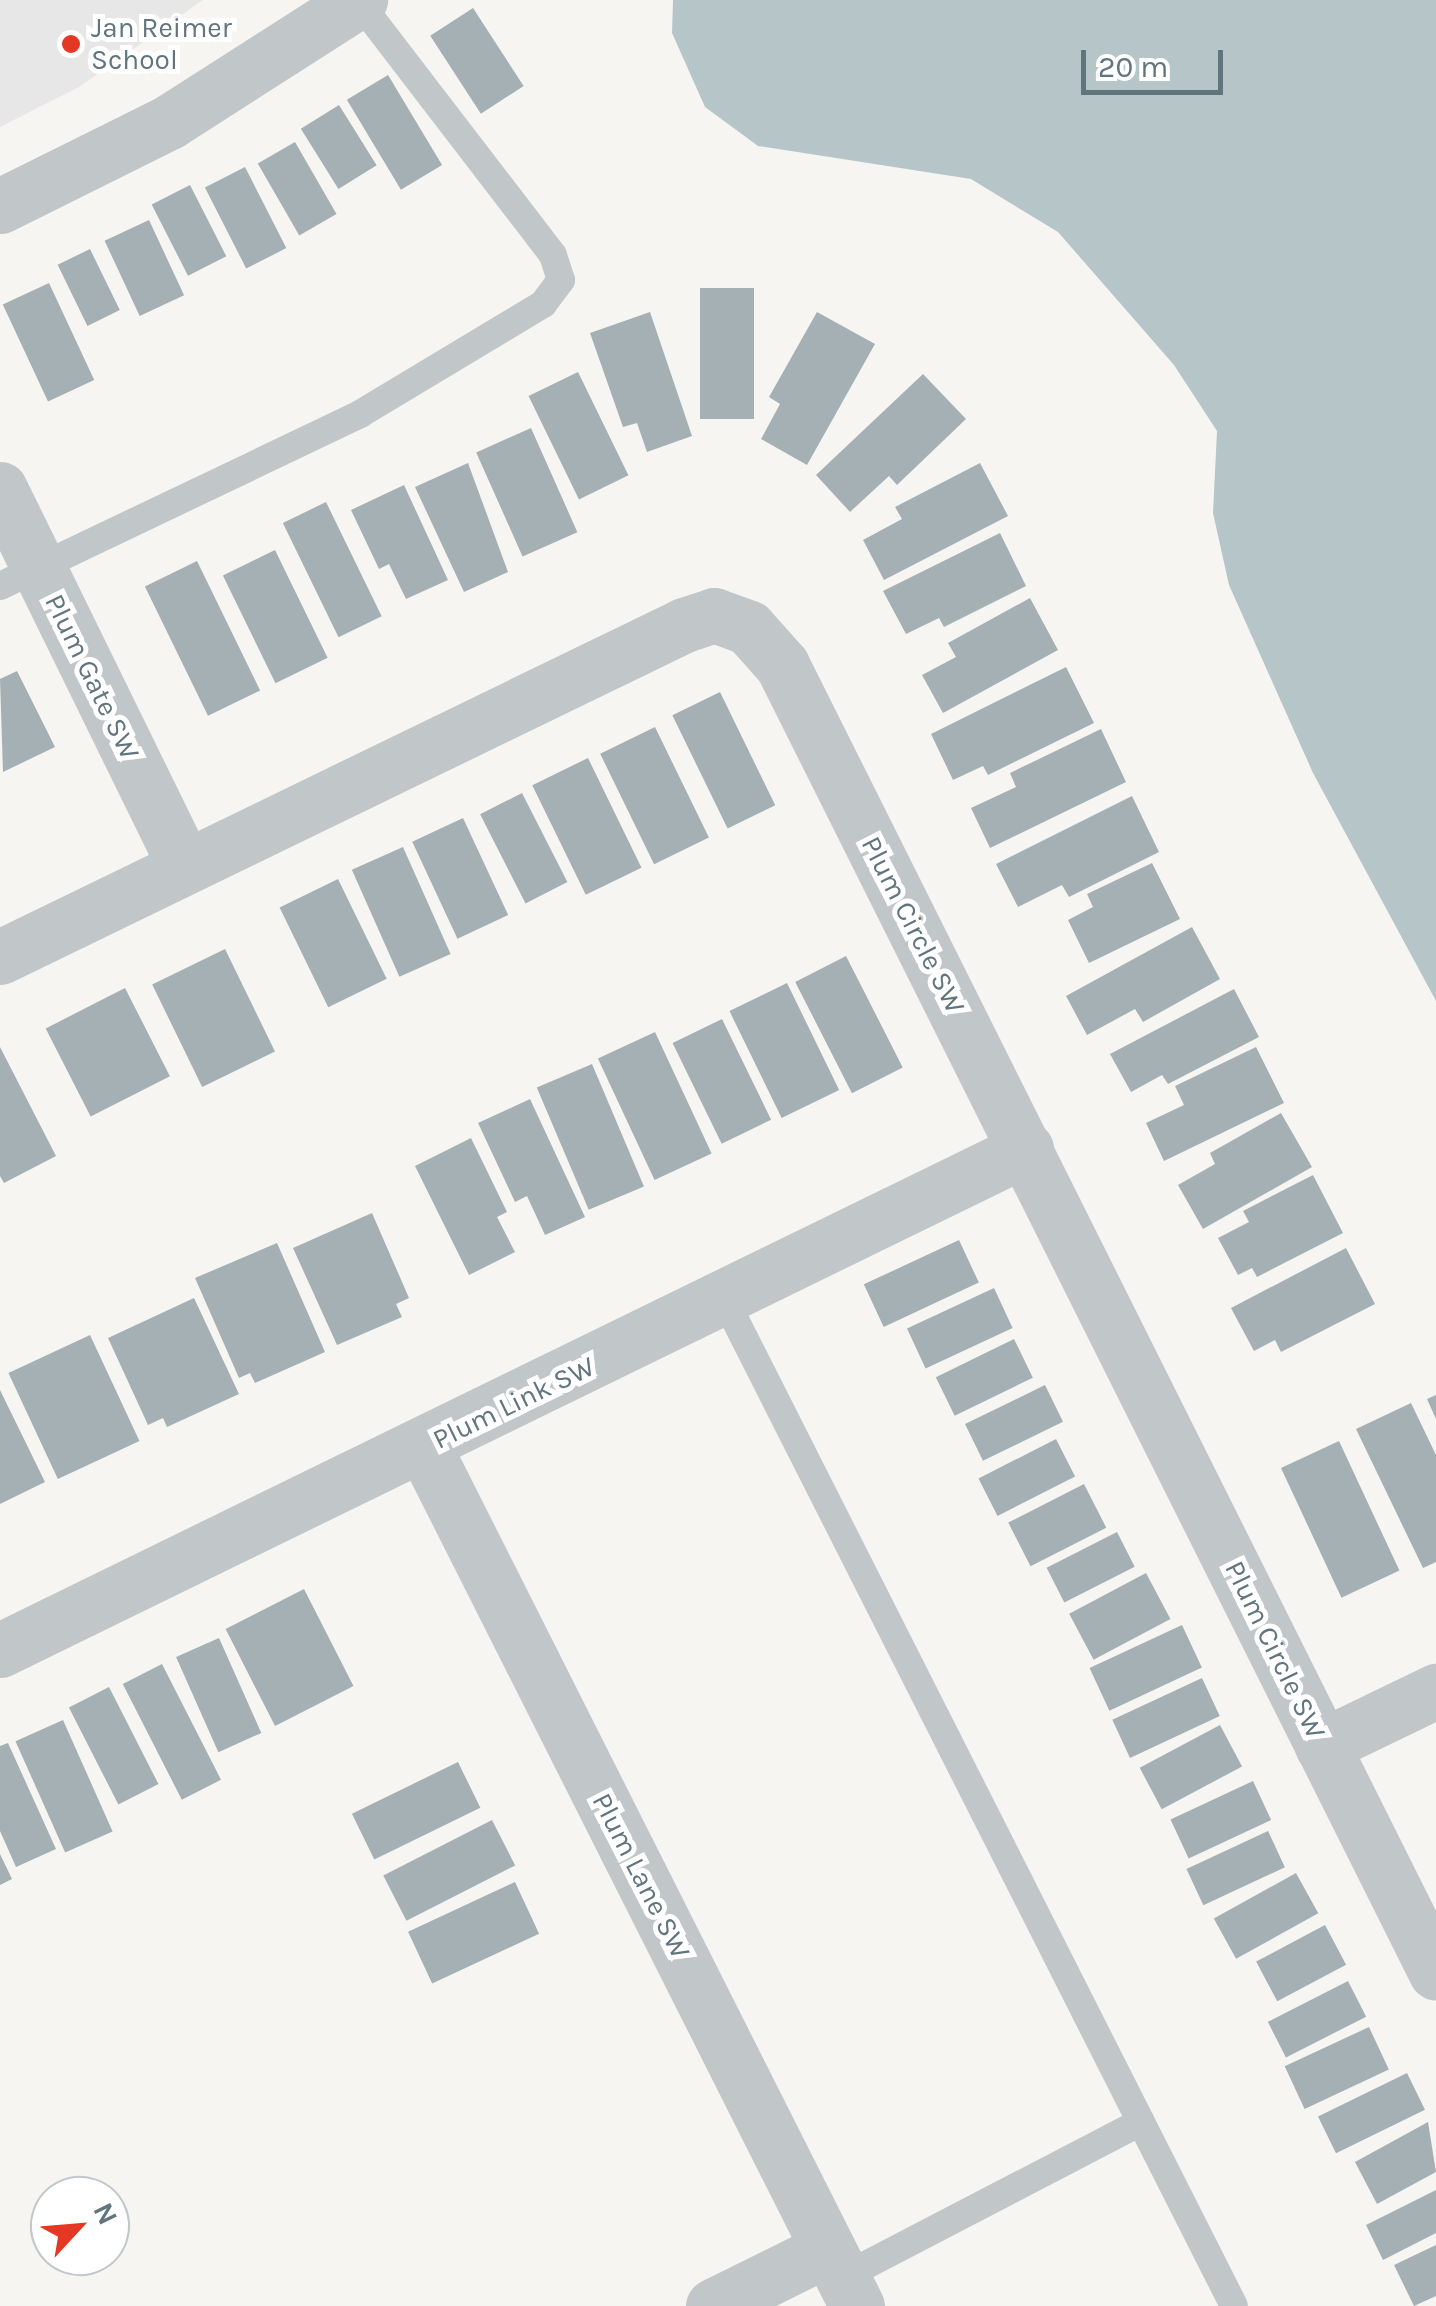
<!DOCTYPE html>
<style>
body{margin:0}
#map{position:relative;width:1436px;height:2306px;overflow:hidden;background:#f6f5f2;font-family:Karla,sans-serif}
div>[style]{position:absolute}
.built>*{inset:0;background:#e6e7e6}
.water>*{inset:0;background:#b6c5c8}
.building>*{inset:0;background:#a5b0b4;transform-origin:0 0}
.service>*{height:28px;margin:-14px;padding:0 14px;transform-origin:14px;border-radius:14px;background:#c1c6c8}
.minor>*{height:55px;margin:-27.5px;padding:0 27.5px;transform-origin:27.5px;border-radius:27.5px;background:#c1c6c8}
.tertiary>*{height:55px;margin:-27.5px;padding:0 27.5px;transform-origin:27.5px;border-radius:27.5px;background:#c1c6c8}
.dots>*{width:28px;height:28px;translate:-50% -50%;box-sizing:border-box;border:5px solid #fff;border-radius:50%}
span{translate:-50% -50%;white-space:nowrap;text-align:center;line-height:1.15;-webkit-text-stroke:10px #fff;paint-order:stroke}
.poi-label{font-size:28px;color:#61757e}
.left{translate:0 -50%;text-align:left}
.street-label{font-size:28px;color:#61757e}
.north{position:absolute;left:30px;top:2176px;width:100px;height:100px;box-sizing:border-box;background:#fff;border:2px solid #c0c8cb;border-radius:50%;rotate:64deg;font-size:28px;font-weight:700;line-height:40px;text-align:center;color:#61757e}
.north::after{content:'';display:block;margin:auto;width:35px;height:45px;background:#e43724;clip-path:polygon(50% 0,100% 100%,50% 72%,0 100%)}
.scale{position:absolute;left:1081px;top:50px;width:142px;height:45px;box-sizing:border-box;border:5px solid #61757e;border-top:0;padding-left:12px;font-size:30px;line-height:35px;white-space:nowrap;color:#61757e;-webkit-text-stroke:8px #fff;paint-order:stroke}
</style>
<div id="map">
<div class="built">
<div style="clip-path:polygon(0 0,203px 0,79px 87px,0 127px)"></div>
</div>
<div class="water">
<div style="clip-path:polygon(673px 0,1436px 0,1436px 1001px,1313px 773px,1229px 585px,1213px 513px,1217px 431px,1174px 365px,1058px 232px,971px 179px,758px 146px,705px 107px,672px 33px)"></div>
</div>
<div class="building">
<div style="left:473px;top:8px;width:93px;height:51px;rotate:57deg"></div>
<div style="left:388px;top:75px;width:105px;height:48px;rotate:59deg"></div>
<div style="left:339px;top:105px;width:71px;height:45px;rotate:58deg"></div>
<div style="left:295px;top:142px;width:83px;height:43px;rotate:60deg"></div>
<div style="left:245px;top:167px;width:91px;height:45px;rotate:63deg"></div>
<div style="left:190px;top:185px;width:80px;height:43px;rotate:63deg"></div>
<div style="left:149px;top:220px;width:83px;height:49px;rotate:65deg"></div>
<div style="left:90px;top:249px;width:68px;height:36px;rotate:64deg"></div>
<div style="left:49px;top:283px;width:107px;height:51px;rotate:65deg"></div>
<div style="left:700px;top:288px;width:54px;height:131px"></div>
<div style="clip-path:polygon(650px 312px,692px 436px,647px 452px,637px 423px,623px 427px,590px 333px)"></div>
<div style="clip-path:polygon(817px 312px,875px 344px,807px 465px,761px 439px,780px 404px,769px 397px)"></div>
<div style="left:578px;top:372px;width:115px;height:55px;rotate:64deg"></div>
<div style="clip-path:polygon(923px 374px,966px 419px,897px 485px,889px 476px,850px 512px,816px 475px)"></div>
<div style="left:531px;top:428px;width:114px;height:60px;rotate:66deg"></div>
<div style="clip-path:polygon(468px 463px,508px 572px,464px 592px,415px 487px)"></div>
<div style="clip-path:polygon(980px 463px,1008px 516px,884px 580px,863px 540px,902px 519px,895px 507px)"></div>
<div style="clip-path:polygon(404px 485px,448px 580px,406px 599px,389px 564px,379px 569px,351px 510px)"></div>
<div style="left:326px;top:502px;width:127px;height:48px;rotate:64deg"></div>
<div style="clip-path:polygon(1000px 533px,1026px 586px,944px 627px,939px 618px,906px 634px,883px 591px)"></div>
<div style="left:275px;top:550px;width:120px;height:58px;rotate:64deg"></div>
<div style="left:197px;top:561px;width:144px;height:58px;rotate:64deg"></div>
<div style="clip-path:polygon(1030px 598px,1058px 650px,943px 713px,922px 675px,956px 657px,948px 643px)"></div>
<div style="clip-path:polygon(1066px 667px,1094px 723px,988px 775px,983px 766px,953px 780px,931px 734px)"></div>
<div style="clip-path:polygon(17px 671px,55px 747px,3px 772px,0 679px)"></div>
<div style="left:720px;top:692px;width:126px;height:53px;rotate:64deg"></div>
<div style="left:655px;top:727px;width:123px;height:61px;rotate:64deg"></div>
<div style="clip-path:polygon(1101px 729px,1126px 782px,990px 848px,971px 808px,1016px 787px,1010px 773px)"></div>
<div style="left:588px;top:758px;width:122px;height:62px;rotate:64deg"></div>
<div style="left:522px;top:793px;width:100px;height:47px;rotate:63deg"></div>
<div style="clip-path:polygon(1132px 796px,1159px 852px,1069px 897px,1062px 885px,1018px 907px,996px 864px)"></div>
<div style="left:463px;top:818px;width:107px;height:56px;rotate:65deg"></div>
<div style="left:403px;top:847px;width:117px;height:56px;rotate:66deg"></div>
<div style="clip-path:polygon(1152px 863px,1180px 919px,1089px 963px,1068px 920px,1093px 907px,1087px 894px)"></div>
<div style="left:338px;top:879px;width:111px;height:65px;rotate:64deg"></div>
<div style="clip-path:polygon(1192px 927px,1220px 979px,1143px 1022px,1135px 1009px,1087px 1035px,1066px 996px)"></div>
<div style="left:225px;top:949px;width:114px;height:81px;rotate:64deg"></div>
<div style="left:846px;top:956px;width:125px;height:57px;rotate:63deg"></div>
<div style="left:787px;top:983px;width:119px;height:64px;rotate:64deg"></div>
<div style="left:125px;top:988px;width:99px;height:89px;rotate:63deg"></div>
<div style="clip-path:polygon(1234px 989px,1259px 1037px,1168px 1084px,1162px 1075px,1131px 1092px,1110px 1054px)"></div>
<div style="left:722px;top:1019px;width:112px;height:55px;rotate:64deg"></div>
<div style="left:655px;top:1032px;width:134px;height:63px;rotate:65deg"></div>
<div style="clip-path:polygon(0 1047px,56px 1156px,4px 1183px,0 1176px)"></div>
<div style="clip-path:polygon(1256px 1047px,1284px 1103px,1164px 1161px,1146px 1123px,1184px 1105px,1175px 1086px)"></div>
<div style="left:592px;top:1064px;width:133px;height:60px;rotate:67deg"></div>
<div style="clip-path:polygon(530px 1099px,585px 1217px,545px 1235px,527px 1196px,515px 1202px,478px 1123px)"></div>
<div style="clip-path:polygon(1281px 1113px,1312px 1167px,1203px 1229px,1178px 1185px,1215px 1164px,1210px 1153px)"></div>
<div style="clip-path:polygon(471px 1138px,507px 1212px,497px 1217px,515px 1252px,469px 1275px,415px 1166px)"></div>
<div style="clip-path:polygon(1313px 1175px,1343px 1233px,1257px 1277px,1252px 1268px,1238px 1275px,1218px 1238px,1249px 1222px,1243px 1211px)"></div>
<div style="clip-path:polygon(372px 1213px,409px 1298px,396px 1304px,402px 1317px,337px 1345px,293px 1248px)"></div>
<div style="left:959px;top:1240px;width:47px;height:105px;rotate:65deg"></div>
<div style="clip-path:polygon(277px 1243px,325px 1352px,255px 1383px,250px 1373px,239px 1378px,195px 1278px)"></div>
<div style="clip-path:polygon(1346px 1248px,1375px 1304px,1281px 1352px,1275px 1340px,1254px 1351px,1231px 1308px)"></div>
<div style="left:994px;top:1288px;width:44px;height:96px;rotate:65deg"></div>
<div style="clip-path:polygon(194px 1298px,239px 1394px,167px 1427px,163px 1418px,148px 1425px,108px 1338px)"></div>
<div style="left:90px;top:1335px;width:117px;height:90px;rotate:65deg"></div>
<div style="left:1014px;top:1339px;width:43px;height:87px;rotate:64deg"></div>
<div style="left:1045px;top:1385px;width:41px;height:89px;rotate:64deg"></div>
<div style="clip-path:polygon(0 1390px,45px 1482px,0 1504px)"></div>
<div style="clip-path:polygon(1436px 1395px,1436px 1419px,1427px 1399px)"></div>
<div style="clip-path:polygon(1411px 1403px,1436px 1455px,1436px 1562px,1423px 1568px,1356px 1429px)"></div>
<div style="left:1056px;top:1439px;width:42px;height:87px;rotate:63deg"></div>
<div style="left:1339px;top:1441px;width:143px;height:64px;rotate:65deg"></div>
<div style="left:1084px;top:1484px;width:49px;height:85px;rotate:63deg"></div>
<div style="left:1117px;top:1532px;width:39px;height:79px;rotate:63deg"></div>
<div style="left:1146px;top:1573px;width:52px;height:87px;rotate:62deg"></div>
<div style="left:304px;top:1589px;width:109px;height:88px;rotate:63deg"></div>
<div style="left:1182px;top:1625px;width:47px;height:102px;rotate:65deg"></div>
<div style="left:219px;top:1638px;width:104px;height:47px;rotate:66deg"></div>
<div style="left:162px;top:1664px;width:130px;height:44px;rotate:63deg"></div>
<div style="left:1202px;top:1678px;width:42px;height:99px;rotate:65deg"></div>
<div style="left:109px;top:1687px;width:109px;height:45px;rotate:63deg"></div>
<div style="left:63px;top:1720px;width:122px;height:52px;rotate:66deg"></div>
<div style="left:1220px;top:1725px;width:47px;height:91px;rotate:62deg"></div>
<div style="clip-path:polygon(8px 1743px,56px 1849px,16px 1867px,0 1831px,0 1746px)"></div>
<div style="left:458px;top:1762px;width:51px;height:118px;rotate:64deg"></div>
<div style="left:1253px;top:1781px;width:43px;height:91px;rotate:65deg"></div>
<div style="left:492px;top:1820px;width:51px;height:122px;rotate:63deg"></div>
<div style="left:1268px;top:1831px;width:40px;height:90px;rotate:65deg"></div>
<div style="clip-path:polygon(0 1854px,12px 1879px,0 1885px)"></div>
<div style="left:1296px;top:1873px;width:46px;height:94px;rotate:61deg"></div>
<div style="left:515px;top:1882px;width:57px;height:118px;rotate:65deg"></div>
<div style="left:1325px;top:1925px;width:45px;height:78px;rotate:62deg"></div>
<div style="left:1348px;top:1981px;width:40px;height:90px;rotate:63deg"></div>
<div style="left:1369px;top:2027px;width:47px;height:93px;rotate:65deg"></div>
<div style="left:1407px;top:2073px;width:41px;height:99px;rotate:64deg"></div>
<div style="clip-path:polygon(1428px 2122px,1436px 2172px,1377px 2204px,1355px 2162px)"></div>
<div style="clip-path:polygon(1436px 2190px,1436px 2233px,1383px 2260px,1366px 2225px)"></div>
<div style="clip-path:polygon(1436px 2245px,1436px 2296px,1414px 2306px,1394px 2265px)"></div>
</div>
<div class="service">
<div style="left:0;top:586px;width:399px;rotate:-25.5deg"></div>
<div style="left:360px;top:414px;width:214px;rotate:-31deg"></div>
<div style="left:543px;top:304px;width:30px;rotate:-53deg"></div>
<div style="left:561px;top:280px;width:26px;rotate:-108deg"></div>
<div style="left:553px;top:255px;width:320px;rotate:-127.5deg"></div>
<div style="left:725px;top:1300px;width:1127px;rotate:63.16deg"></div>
<div style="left:843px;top:2277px;width:336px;rotate:-27.5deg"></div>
</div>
<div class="minor">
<div style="left:0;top:489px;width:419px;rotate:63.9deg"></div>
<div style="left:0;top:957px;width:760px;rotate:-25.89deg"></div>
<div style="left:684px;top:625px;width:32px;rotate:-18deg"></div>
<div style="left:714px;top:615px;width:37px;rotate:20deg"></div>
<div style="left:749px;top:628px;width:50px;rotate:48.3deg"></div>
<div style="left:782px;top:665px;width:1462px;rotate:63.43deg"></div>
<div style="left:424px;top:1447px;width:962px;rotate:63.25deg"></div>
<div style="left:0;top:1650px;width:1142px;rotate:-26.03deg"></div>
<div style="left:1322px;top:1746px;width:127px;rotate:-25.8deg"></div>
<div style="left:713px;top:2306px;width:128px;rotate:-26.4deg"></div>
</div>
<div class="tertiary">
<div style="left:0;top:206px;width:189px;rotate:-26.4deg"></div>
<div style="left:169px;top:122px;width:227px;rotate:-32.6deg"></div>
</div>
<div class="dots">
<div style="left:71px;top:44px;background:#e43724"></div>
</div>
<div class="poi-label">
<span class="left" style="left:91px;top:44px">Jan Reimer<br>School</span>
</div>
<div class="street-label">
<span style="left:92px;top:677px;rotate:64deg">Plum Gate SW</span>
<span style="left:913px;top:925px;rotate:63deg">Plum Circle SW</span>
<span style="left:514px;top:1403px;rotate:-26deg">Plum Link SW</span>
<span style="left:1275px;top:1650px;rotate:64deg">Plum Circle SW</span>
<span style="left:641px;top:1876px;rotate:63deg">Plum Lane SW</span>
</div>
<div class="north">N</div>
<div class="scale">20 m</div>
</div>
